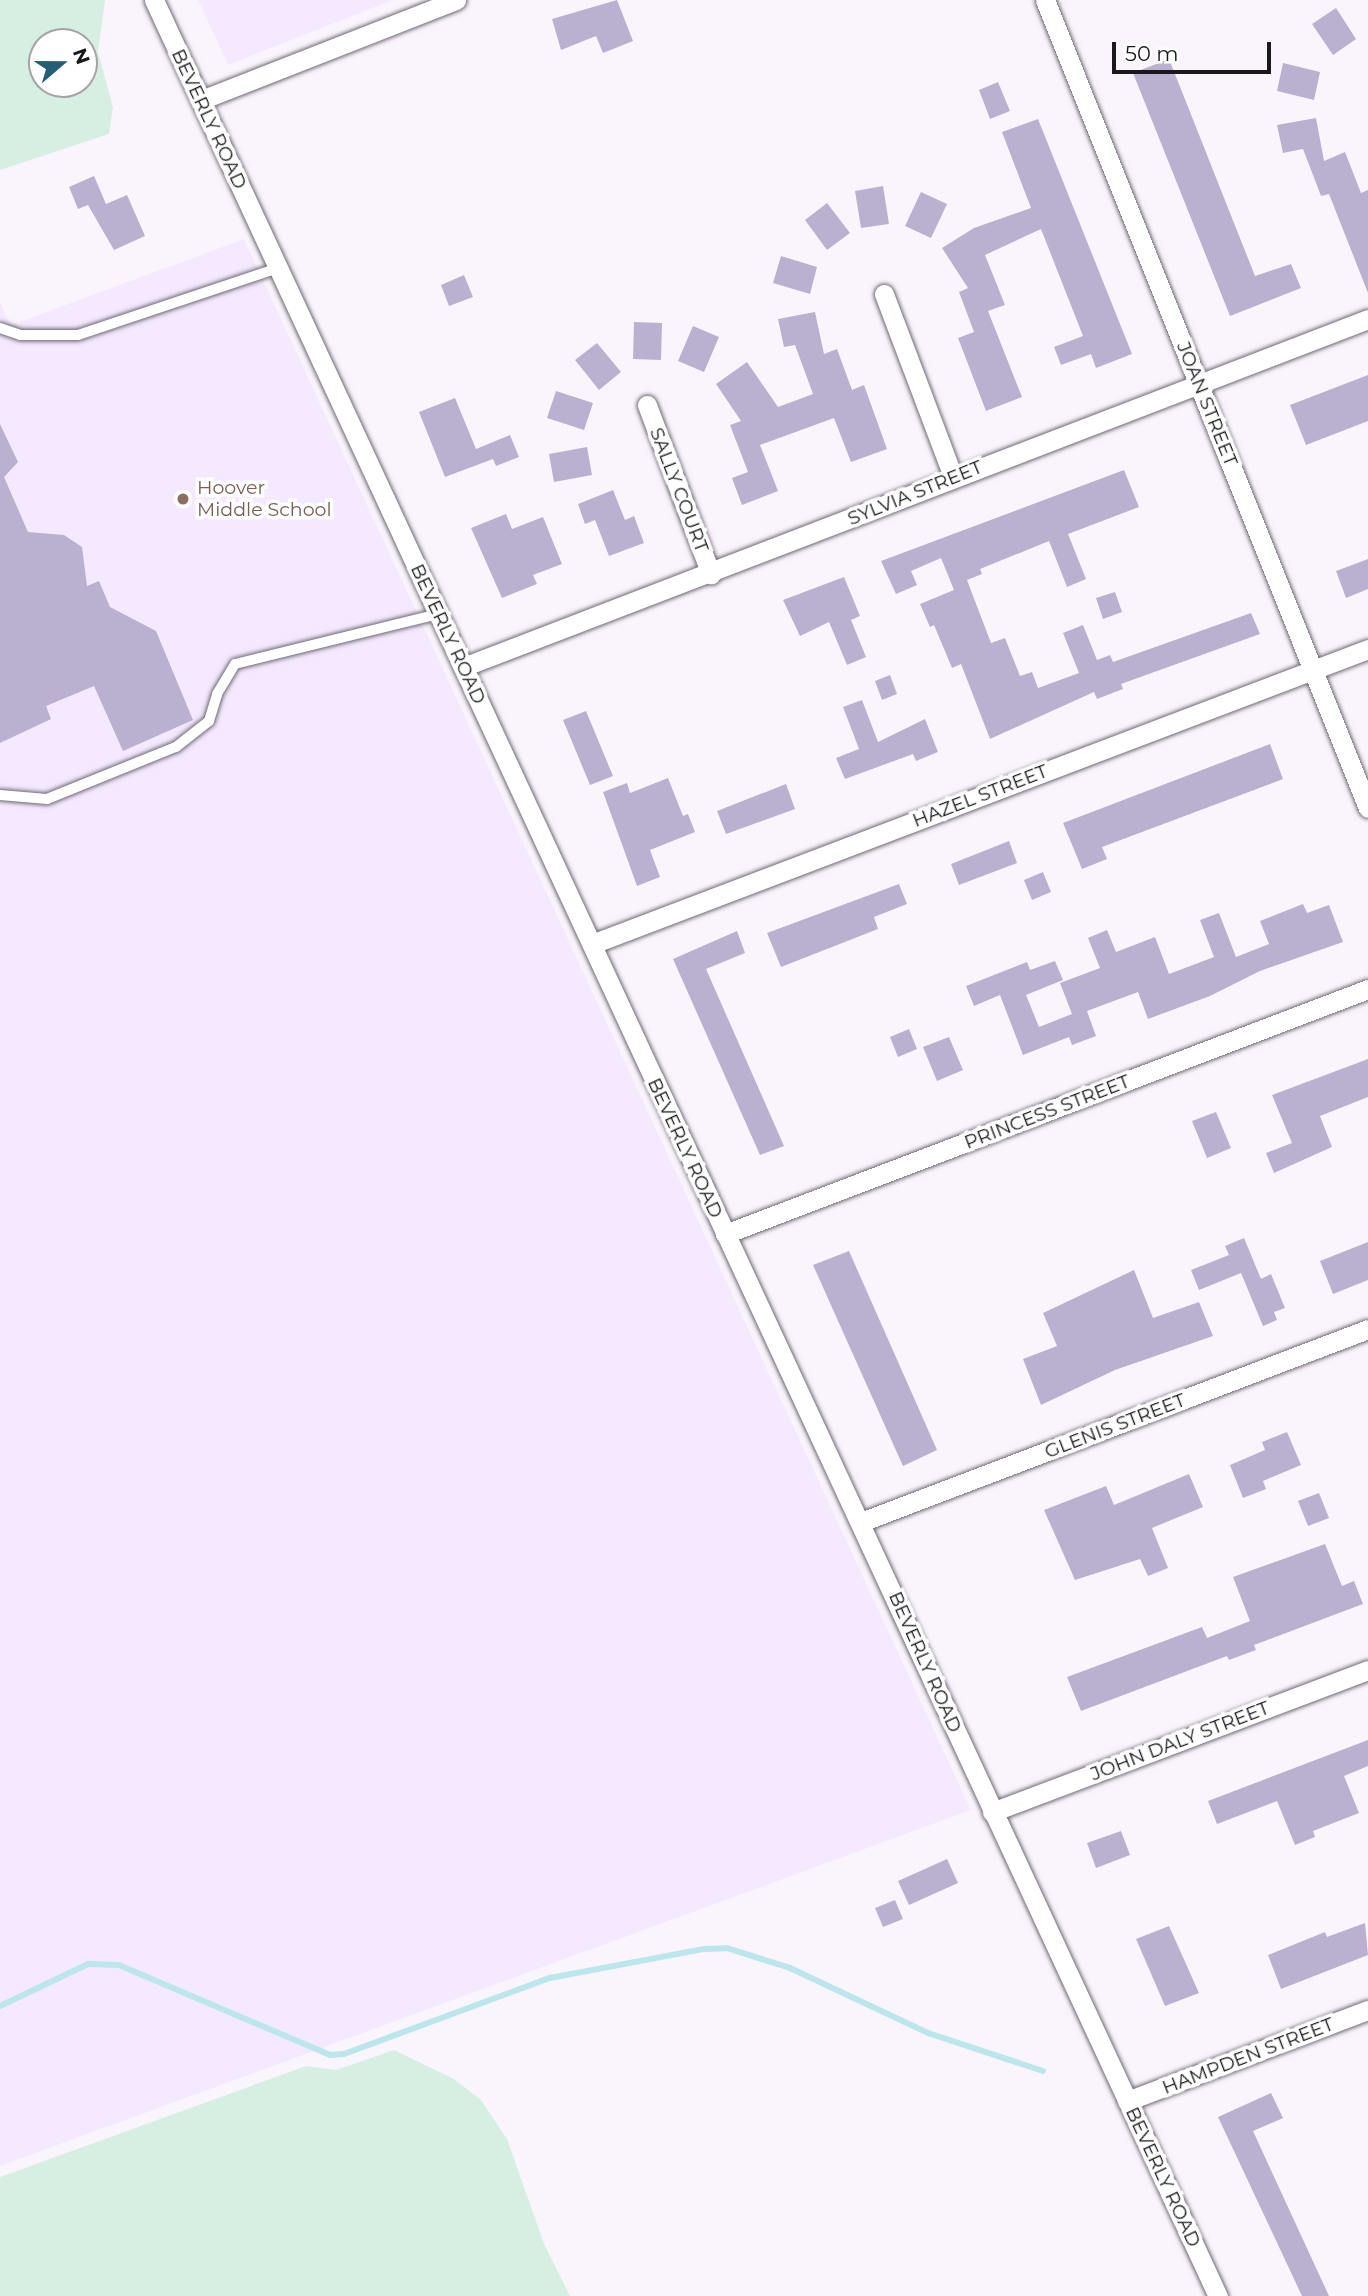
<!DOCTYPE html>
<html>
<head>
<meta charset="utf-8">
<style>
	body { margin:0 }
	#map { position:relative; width:1368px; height:2296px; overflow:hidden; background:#faf5fd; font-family:Montserrat,sans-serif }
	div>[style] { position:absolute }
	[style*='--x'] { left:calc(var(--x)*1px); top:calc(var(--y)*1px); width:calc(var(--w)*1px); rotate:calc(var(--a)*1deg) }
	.built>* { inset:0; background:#f5e9ff }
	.green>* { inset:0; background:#d6efe2 }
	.stream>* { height:6px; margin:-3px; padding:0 3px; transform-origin:3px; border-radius:3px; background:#bbe6ec }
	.building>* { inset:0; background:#bab1d0 }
	.roads { filter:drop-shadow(0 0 2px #706975) drop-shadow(0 0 2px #706975) }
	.lane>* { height:10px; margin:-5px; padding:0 5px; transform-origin:5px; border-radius:5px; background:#fff }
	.street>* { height:19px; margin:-9.5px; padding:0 9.5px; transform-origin:9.5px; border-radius:9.5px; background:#fff }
	.dots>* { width:19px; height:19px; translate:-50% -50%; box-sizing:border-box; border:4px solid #fff; border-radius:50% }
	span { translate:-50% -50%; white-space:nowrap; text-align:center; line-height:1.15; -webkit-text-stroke:7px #fff; paint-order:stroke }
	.street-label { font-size:19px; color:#1b181d }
	.education-label { font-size:19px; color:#785e54 }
	.left { translate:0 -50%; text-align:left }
	.north { position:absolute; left:28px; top:28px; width:70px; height:70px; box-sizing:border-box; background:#fff; border:2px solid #a4a3a5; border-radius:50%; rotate:70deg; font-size:19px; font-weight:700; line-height:28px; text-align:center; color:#1b181d }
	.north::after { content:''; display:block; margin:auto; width:24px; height:32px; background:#265e78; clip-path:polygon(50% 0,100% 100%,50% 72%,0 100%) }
	.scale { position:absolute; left:1112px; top:42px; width:159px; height:32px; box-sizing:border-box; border:4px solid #1b181d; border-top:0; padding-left:9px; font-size:21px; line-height:24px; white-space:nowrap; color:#1b181d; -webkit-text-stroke:5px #fff; paint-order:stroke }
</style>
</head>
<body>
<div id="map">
	<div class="built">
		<i style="clip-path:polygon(198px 0,393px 0,228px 65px)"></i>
		<i style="clip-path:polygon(244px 239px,971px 1810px,0 2166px,0 302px,11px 325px)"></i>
	</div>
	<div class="green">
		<i style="clip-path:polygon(evenodd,0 0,105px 0,98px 52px,113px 107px,109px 134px,0 170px,0 0,84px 42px,84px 84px,42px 84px,42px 42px,84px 42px)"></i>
		<i style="clip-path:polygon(394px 2050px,454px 2079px,481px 2100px,507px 2139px,544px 2244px,570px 2296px,0 2296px,0 2177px,306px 2066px,336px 2070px)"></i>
	</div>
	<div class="stream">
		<i style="--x:0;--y:2006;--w:98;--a:-25.5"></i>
		<i style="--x:88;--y:1964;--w:31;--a:2"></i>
		<i style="--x:119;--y:1965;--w:229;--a:23.1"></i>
		<i style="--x:330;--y:2055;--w:14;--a:-4"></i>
		<i style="--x:344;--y:2054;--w:220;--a:-20.3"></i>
		<i style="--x:550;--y:1978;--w:157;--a:-10.7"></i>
		<i style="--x:704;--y:1949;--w:23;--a:-2"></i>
		<i style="--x:727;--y:1948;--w:66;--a:17.6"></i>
		<i style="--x:790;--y:1968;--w:153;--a:25.2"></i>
		<i style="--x:928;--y:2033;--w:121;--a:18.3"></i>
	</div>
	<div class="building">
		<i style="clip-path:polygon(617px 0,633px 41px,603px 53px,596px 36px,561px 50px,552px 19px)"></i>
		<i style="clip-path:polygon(1336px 8px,1356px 39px,1333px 55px,1312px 24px)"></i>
		<i style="clip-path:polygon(1169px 59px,1255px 276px,1291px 264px,1301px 288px,1230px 316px,1133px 73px)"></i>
		<i style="clip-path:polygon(1283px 63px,1320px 72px,1314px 100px,1277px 91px)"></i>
		<i style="clip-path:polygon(998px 82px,1010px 111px,990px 119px,979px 90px)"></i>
		<i style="clip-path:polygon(1316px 118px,1324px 161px,1345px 152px,1361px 193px,1368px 190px,1368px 293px,1329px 194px,1321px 196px,1303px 149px,1283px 153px,1277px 125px)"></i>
		<i style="clip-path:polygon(1038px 119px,1132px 354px,1096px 368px,1091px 354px,1061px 365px,1054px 347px,1083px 336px,1041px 229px,985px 255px,1005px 305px,988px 311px,1022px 397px,986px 411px,958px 338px,974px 332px,959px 292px,968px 288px,942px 248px,974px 228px,1031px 208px,1002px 132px)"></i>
		<i style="clip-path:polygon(94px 176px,106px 204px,127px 195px,145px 236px,114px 250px,88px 205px,78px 209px,69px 187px)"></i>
		<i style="clip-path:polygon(883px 186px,889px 224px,861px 228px,855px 191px)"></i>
		<i style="clip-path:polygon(921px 192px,947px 204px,931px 238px,905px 226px)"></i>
		<i style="clip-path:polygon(827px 203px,850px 233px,827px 250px,805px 220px)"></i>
		<i style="clip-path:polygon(781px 256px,817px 267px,810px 294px,773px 283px)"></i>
		<i style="clip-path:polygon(464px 275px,473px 297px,449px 306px,441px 285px)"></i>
		<i style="clip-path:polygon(815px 312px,824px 354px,837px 349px,852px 390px,864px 385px,887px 449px,851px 462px,834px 418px,760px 445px,778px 491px,742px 505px,732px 478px,748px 472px,730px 425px,741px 421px,716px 384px,747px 362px,778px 407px,813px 394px,795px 345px,784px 347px,778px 319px)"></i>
		<i style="clip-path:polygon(634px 322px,662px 323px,661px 360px,633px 359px)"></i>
		<i style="clip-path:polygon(693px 326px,719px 337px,704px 372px,678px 361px)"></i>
		<i style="clip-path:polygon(597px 343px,621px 372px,599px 390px,575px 360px)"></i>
		<i style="clip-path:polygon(1368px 375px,1368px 421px,1306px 445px,1290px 405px)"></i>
		<i style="clip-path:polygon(556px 391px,593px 403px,584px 430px,547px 418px)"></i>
		<i style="clip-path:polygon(455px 398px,476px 449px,510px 435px,519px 457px,496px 466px,493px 459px,445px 477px,419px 412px)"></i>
		<i style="clip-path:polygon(0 424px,18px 462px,4px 477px,28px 532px,64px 535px,82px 547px,87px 586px,99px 581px,110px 607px,156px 631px,193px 720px,123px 751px,94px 686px,46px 706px,51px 719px,0 743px)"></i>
		<i style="clip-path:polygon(587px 447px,592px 475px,554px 482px,549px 454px)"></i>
		<i style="clip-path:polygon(1124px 470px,1139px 507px,1068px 534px,1086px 579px,1067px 587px,1049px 541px,980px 569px,982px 574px,967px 580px,991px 643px,1005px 638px,1020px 676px,1032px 672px,1038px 688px,1079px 673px,1063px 633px,1083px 625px,1097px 660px,1110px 655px,1113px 662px,1251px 613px,1260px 634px,1121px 684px,1123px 689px,1097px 699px,1094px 692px,990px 739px,961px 664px,952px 668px,934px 625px,930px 627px,920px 604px,954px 590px,941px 558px,911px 571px,917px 585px,896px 594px,881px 561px)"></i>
		<i style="clip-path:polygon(613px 490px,625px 520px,634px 516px,644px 543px,609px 556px,595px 520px,585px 524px,578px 504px)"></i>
		<i style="clip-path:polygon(506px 514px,512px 529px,543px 517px,562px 564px,533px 575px,537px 584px,502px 598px,471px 528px)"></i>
		<i style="clip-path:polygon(1368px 559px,1368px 589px,1346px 598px,1336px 571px)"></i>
		<i style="clip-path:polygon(844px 577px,860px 616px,851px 620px,866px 657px,847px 665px,829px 622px,800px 636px,783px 600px)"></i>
		<i style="clip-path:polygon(1115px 592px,1122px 612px,1103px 619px,1096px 598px)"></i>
		<i style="clip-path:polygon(890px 675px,897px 694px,882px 700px,875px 681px)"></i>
		<i style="clip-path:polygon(862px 700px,878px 742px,925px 719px,938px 752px,916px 761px,913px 754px,845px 779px,836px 758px,859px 749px,843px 707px)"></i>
		<i style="clip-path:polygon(586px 711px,613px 776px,590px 785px,563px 720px)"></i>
		<i style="clip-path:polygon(1270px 744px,1283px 779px,1102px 847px,1107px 859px,1082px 869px,1063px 823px)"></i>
		<i style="clip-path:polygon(668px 778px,683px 816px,688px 814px,695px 832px,650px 850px,660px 877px,637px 886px,603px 792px,627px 783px,630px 793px)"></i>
		<i style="clip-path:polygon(786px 784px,795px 809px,726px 834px,717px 811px)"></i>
		<i style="clip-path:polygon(1009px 841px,1017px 863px,959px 885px,951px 864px)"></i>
		<i style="clip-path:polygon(1043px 872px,1051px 892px,1032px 900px,1024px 880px)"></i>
		<i style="clip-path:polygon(899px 884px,907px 904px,874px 917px,878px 929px,781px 967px,767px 933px)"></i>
		<i style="clip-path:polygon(1303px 904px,1307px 913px,1329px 905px,1343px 942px,1260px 971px,1210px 996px,1148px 1019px,1138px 992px,1087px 1011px,1096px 1036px,1072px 1045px,1069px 1037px,1023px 1055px,1000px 995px,974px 1006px,966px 986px,1027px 962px,1030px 970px,1055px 961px,1063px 980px,1026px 995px,1039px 1027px,1072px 1014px,1060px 983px,1100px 968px,1088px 938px,1107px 930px,1116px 952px,1155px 937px,1169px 974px,1214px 957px,1200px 920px,1219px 913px,1236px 957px,1269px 944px,1260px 921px)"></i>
		<i style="clip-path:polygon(737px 931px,745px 953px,706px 969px,784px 1146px,760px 1155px,673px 959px)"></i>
		<i style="clip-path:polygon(909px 1029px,917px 1049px,898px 1057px,890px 1037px)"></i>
		<i style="clip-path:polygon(949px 1037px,963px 1070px,937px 1081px,923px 1047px)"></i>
		<i style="clip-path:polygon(1368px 1059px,1368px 1097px,1320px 1116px,1332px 1147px,1274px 1173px,1266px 1153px,1292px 1143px,1272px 1095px)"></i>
		<i style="clip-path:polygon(1216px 1112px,1231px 1148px,1207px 1158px,1192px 1121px)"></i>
		<i style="clip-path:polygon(1244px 1238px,1261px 1279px,1271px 1274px,1285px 1308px,1274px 1312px,1277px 1320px,1263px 1326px,1241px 1273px,1199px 1290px,1191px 1270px,1229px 1255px,1225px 1246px)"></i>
		<i style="clip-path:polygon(1368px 1242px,1368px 1280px,1333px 1294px,1320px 1261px)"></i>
		<i style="clip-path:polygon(849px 1251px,937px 1450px,903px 1466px,813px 1265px)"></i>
		<i style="clip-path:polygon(1134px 1270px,1153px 1318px,1199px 1302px,1213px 1336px,1115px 1370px,1041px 1405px,1023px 1359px,1057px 1346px,1043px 1313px)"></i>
		<i style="clip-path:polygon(1287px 1432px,1301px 1465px,1263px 1481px,1266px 1489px,1243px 1498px,1230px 1465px,1265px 1450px,1262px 1442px)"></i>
		<i style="clip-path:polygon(1189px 1474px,1203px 1507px,1152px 1528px,1168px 1568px,1148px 1576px,1140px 1559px,1075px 1580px,1044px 1510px,1106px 1486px,1114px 1505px)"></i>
		<i style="clip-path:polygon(1319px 1493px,1329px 1518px,1308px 1526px,1298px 1501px)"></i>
		<i style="clip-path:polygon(1325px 1544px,1342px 1586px,1354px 1581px,1363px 1604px,1254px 1645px,1256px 1650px,1229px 1660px,1227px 1656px,1081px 1711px,1067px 1677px,1202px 1627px,1207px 1638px,1250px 1621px,1233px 1577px)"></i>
		<i style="clip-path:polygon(1368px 1740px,1368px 1766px,1344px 1776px,1359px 1813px,1313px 1831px,1315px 1837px,1295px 1845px,1277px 1801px,1217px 1824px,1208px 1801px)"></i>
		<i style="clip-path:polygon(1121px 1831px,1130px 1855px,1096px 1868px,1087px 1843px)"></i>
		<i style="clip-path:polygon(947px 1859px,958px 1883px,909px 1905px,898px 1881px)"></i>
		<i style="clip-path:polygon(895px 1900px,903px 1919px,883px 1927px,875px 1908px)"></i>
		<i style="clip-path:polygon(1365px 1923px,1368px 1955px,1281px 1989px,1268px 1955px,1325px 1932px,1327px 1937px)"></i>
		<i style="clip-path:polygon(1169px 1926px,1199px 1993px,1165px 2006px,1136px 1939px)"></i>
		<i style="clip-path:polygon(1271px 2093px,1283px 2118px,1253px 2131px,1329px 2296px,1302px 2296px,1218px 2117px)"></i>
	</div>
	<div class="roads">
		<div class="lane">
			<i style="--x:0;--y:328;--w:21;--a:19"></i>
			<i style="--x:20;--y:335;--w:58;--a:0"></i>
			<i style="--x:78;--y:335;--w:211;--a:-18.5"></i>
			<i style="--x:0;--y:795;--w:47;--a:4.9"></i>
			<i style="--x:47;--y:799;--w:139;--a:-22"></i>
			<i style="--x:176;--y:747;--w:42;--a:-38.2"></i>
			<i style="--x:209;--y:721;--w:28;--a:-73"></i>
			<i style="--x:217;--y:694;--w:35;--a:-59"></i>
			<i style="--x:235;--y:664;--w:209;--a:-13.8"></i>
		</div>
		<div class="street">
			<i style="--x:154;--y:0;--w:2531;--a:65.14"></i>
			<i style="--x:1045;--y:0;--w:870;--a:68.21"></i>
			<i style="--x:201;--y:100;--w:274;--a:-21.4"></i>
			<i style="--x:884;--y:294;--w:196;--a:69.3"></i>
			<i style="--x:647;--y:405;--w:181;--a:69.3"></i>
			<i style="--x:463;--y:667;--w:970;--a:-21.03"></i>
			<i style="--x:592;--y:944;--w:830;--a:-20.81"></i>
			<i style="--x:725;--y:1234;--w:688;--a:-20.86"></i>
			<i style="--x:861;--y:1522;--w:542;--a:-20.84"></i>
			<i style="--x:992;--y:1812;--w:402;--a:-20.7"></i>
			<i style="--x:1127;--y:2101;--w:258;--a:-20.7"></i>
		</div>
	</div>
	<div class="dots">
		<i style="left:183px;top:499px;background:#8d6e63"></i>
	</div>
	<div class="street-label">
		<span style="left:209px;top:119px;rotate:65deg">BEVERLY ROAD</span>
		<span style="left:1207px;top:404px;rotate:68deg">JOAN STREET</span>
		<span style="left:679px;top:490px;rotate:69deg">SALLY COURT</span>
		<span style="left:915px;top:493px;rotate:-22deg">SYLVIA STREET</span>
		<span style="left:448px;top:634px;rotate:65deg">BEVERLY ROAD</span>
		<span style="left:980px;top:796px;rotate:-21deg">HAZEL STREET</span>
		<span style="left:1047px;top:1112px;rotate:-21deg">PRINCESS STREET</span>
		<span style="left:685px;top:1148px;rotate:65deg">BEVERLY ROAD</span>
		<span style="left:1115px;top:1426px;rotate:-21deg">GLENIS STREET</span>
		<span style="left:925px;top:1662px;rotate:66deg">BEVERLY ROAD</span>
		<span style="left:1180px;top:1741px;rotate:-21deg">JOHN DALY STREET</span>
		<span style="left:1248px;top:2056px;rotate:-21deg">HAMPDEN STREET</span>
		<span style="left:1163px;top:2177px;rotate:65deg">BEVERLY ROAD</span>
	</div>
	<div class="education-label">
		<span class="left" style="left:197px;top:499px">Hoover<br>Middle School</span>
	</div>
	<div class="north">N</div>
	<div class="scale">50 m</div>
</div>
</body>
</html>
